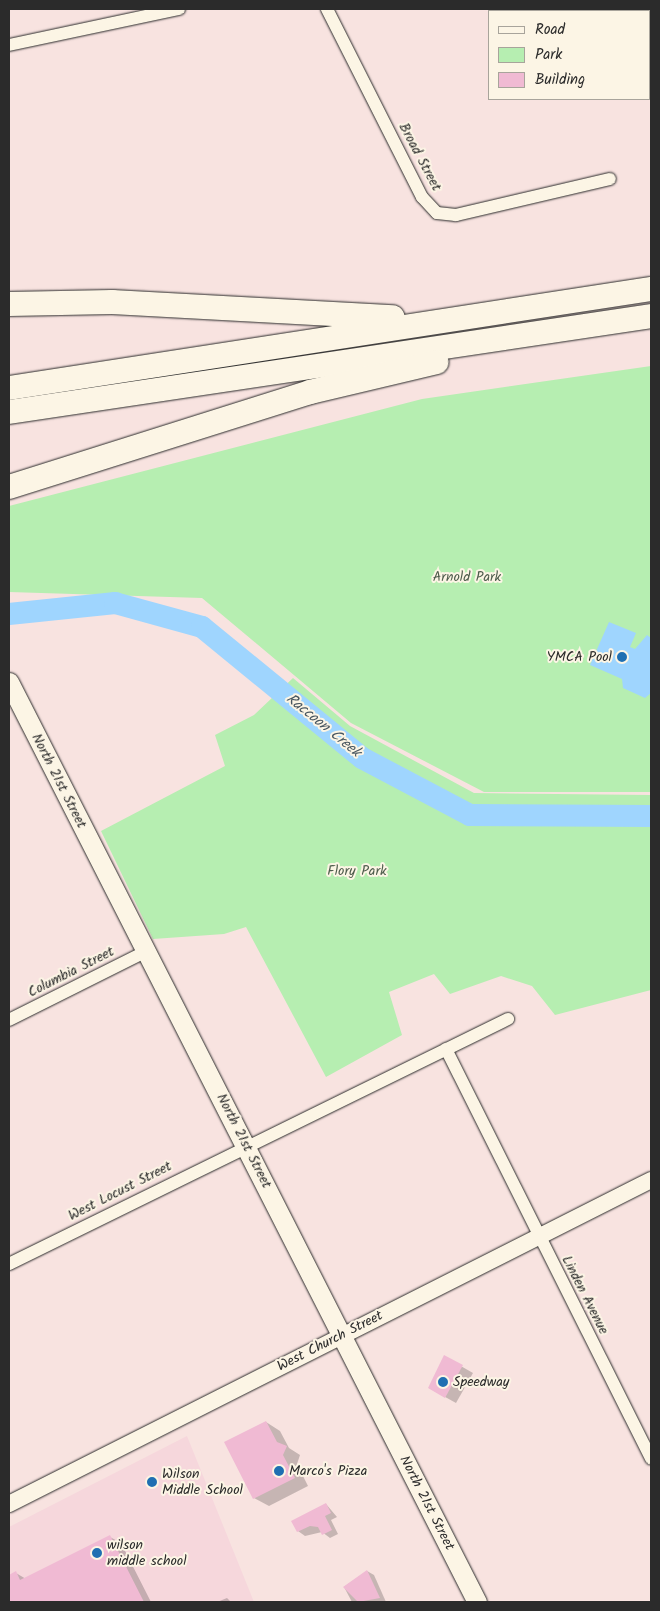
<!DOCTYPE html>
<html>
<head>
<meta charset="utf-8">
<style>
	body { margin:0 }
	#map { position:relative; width:660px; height:1611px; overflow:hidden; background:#f8e3e0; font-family:Kalam,sans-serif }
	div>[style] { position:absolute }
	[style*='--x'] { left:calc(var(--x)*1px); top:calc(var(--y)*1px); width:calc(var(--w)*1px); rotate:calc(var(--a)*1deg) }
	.built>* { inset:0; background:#f6d7dc }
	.green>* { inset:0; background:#b6eeb1 }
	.water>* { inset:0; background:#9fd5fe }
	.shadow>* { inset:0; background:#0003 }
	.river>* { height:22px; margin:-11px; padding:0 11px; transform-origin:11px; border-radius:11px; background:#9fd5fe }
	.building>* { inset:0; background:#f0bad3 }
	.roads { filter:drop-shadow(0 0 1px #2b2b2b) drop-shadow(0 0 1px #2b2b2b) }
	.minor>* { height:12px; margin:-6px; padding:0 6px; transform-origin:6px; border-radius:6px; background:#fcf5e5 }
	.tertiary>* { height:16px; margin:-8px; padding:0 8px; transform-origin:8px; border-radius:8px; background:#fcf5e5 }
	.secondary>* { height:19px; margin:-9.5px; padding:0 9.5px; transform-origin:9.5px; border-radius:9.5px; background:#fcf5e5 }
	.motorway>* { height:24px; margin:-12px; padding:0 12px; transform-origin:12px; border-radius:12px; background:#fcf5e5 }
	.dots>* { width:14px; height:14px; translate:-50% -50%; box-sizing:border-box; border:2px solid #fcf5e5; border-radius:50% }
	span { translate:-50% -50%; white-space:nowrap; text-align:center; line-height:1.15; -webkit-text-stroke:4px #fcf5e5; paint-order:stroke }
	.street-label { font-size:14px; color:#2b2b2b }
	.park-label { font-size:14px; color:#4e5c4c }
	.poi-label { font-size:14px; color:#2b2b2b }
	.right { translate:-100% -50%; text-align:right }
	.left { translate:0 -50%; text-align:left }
	.water-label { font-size:15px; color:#485660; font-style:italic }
	.frame { position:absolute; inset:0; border:10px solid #2b2b2b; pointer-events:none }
	.legend { position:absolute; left:488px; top:10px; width:162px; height:90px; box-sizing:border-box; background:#fcf5e5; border:1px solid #a8a49b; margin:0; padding:6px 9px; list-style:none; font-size:15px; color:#2b2b2b }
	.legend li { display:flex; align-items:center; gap:10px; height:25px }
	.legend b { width:25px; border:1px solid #a8a49b }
</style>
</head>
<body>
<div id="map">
	<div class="built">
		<i style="clip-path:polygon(187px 1436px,254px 1602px,9px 1602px,9px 1527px)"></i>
	</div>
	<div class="green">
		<i style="clip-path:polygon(651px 366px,651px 792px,484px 792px,351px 723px,202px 598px,9px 592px,9px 506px,422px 399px)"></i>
		<i style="clip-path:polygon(293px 678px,350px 726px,474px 793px,651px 795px,651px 990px,555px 1015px,532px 986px,501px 976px,450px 994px,434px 974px,389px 992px,402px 1035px,326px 1077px,246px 927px,224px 934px,153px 939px,101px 831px,225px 766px,215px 735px,254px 715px)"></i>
	</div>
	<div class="water">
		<i style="clip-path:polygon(609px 622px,636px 633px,630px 647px,635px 649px,647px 635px,651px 638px,651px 693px,645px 698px,623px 688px,622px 679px,590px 665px)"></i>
	</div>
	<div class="shadow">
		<i style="clip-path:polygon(445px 1357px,473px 1373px,456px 1403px,429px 1388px)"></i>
		<i style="clip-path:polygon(266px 1422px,280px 1431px,289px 1448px,300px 1455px,297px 1464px,308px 1486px,269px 1506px,254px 1498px)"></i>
		<i style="clip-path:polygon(326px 1504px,337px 1517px,331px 1520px,338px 1534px,330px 1538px,322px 1532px,305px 1536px,298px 1531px)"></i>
		<i style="clip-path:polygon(110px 1537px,121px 1543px,151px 1602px,9px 1602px,9px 1576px,16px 1573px,26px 1579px)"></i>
		<i style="clip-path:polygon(367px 1571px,374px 1575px,386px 1602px,352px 1602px,344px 1587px)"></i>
		<i style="clip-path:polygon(227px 1598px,231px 1602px,217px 1602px)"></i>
	</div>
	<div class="river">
		<i style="--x:9;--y:614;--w:107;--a:-5.9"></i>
		<i style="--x:115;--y:603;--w:90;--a:15.4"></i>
		<i style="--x:202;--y:627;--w:207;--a:39.3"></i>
		<i style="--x:362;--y:758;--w:122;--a:27.8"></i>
		<i style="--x:470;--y:815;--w:181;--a:0.3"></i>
	</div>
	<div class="building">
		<i style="clip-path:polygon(444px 1355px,463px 1365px,445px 1398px,428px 1388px)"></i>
		<i style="clip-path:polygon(266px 1421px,277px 1442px,287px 1446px,283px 1455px,295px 1478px,253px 1499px,224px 1442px)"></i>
		<i style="clip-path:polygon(326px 1503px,331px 1513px,325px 1516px,332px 1530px,322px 1535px,318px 1527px,310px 1526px,297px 1532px,291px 1521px)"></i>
		<i style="clip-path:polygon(110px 1535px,144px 1602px,9px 1602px,9px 1575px,16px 1571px,20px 1580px)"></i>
		<i style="clip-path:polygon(367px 1570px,380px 1598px,358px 1602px,343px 1587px)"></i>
	</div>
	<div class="roads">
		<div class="minor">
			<i style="--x:327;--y:9;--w:211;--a:63.2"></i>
			<i style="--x:422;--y:197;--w:22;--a:47"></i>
			<i style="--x:437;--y:213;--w:19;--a:6"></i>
			<i style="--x:456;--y:215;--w:158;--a:-13.2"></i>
			<i style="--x:9;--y:45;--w:174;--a:-12"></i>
			<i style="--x:9;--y:1020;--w:154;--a:-26.6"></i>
			<i style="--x:446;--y:1049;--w:458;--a:63.4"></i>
			<i style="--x:9;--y:1264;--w:556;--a:-26.15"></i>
		</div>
		<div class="tertiary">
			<i style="--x:9;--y:1504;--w:719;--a:-26.78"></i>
		</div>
		<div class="secondary">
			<i style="--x:9;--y:682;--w:1032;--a:63.04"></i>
		</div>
		<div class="motorway">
			<i style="--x:9;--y:304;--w:103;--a:-1.1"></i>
			<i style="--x:112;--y:302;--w:281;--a:3.1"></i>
			<i style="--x:9;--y:388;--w:650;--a:-8.77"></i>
			<i style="--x:9;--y:412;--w:649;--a:-8.5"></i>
			<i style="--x:9;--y:487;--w:316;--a:-17.5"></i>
			<i style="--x:310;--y:392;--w:130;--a:-13.3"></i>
		</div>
	</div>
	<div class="dots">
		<i style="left:622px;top:657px;background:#1f6fb2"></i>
		<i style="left:443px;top:1382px;background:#1f6fb2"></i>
		<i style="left:279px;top:1471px;background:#1f6fb2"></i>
		<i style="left:152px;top:1482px;background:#1f6fb2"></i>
		<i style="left:97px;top:1553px;background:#1f6fb2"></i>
	</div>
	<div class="street-label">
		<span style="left:420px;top:157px;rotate:62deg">Broad Street</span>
		<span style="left:59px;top:781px;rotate:63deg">North 21st Street</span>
		<span style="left:71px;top:972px;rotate:-27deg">Columbia Street</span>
		<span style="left:244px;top:1141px;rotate:63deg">North 21st Street</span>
		<span style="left:120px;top:1191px;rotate:-27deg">West Locust Street</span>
		<span style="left:585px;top:1295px;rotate:63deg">Linden Avenue</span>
		<span style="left:330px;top:1341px;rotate:-27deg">West Church Street</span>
		<span style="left:427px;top:1503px;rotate:63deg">North 21st Street</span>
	</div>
	<div class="park-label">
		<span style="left:467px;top:577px">Arnold Park</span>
		<span style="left:357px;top:871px">Flory Park</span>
	</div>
	<div class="poi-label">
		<span class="right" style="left:612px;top:657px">YMCA Pool</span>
		<span class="left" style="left:453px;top:1382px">Speedway</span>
		<span class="left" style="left:289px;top:1471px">Marco's Pizza</span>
		<span class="left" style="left:162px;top:1482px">Wilson<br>Middle School</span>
		<span class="left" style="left:107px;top:1553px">wilson<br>middle school</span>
	</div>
	<div class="water-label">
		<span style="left:323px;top:726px;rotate:39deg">Raccoon Creek</span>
	</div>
	<div class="frame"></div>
	<ul class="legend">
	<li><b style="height:6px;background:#fcf5e5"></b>Road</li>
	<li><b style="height:14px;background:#b6eeb1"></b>Park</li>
	<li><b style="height:14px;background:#f0bad3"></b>Building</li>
	</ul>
</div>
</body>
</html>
